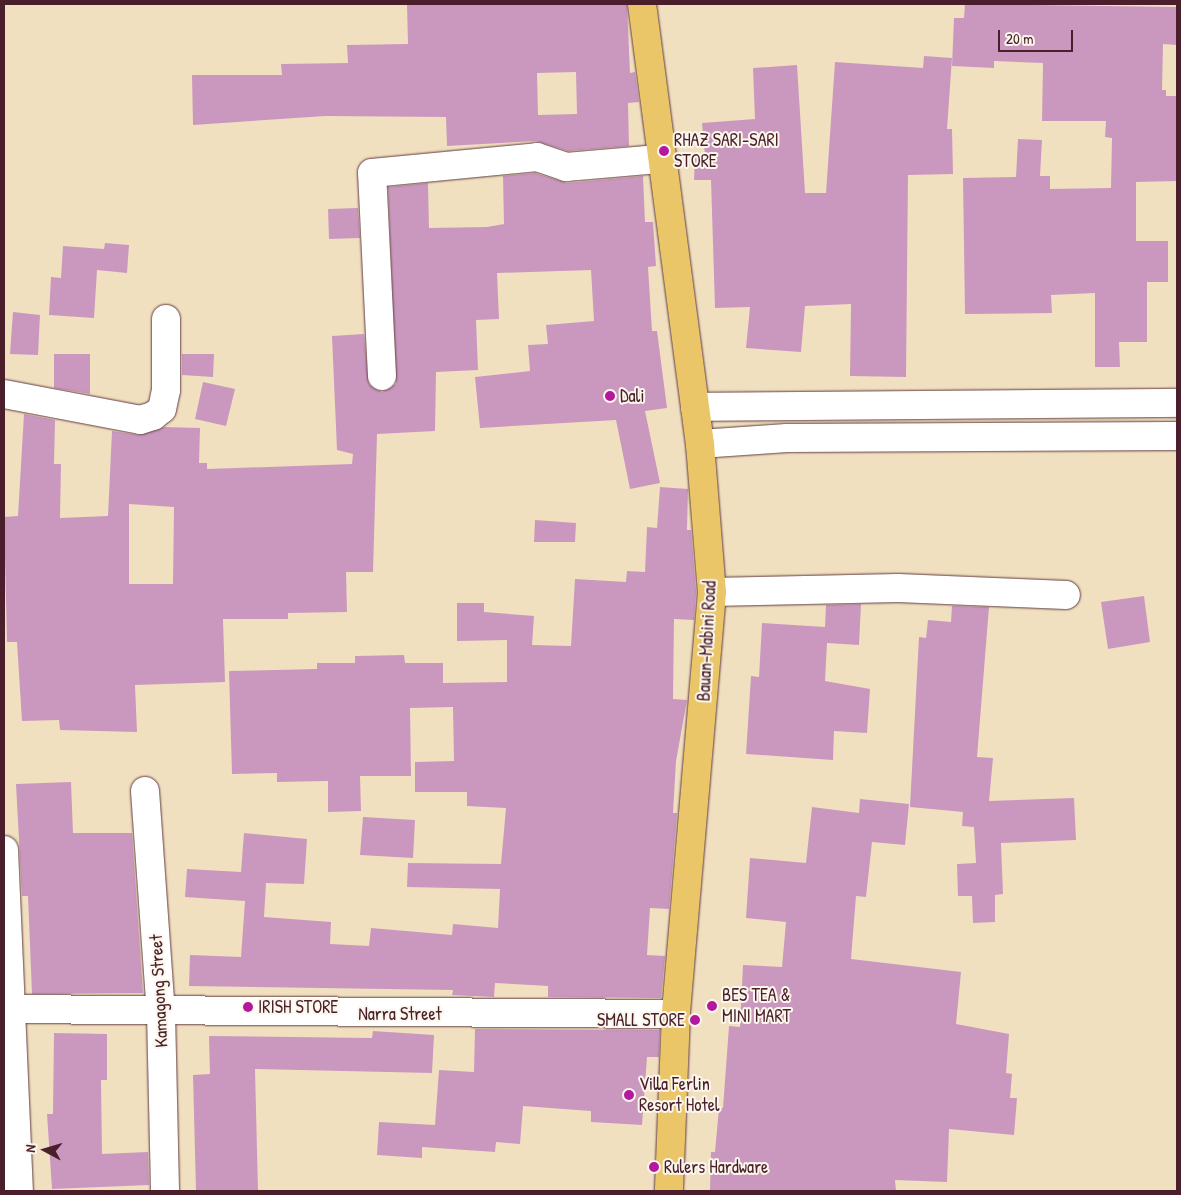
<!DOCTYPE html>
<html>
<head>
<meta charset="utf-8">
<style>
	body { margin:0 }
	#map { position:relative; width:1181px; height:1195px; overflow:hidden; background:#f1e0c0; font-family:"Patrick Hand",sans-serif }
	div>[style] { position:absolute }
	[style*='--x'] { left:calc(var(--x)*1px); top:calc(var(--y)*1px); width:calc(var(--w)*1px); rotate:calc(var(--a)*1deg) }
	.building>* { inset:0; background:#ca98bf }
	.roads { filter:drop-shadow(0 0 1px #633c41) drop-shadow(0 0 1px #633c41) }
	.minor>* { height:28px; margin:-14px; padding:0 14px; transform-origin:14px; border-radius:14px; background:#fff }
	.major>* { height:28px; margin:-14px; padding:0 14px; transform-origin:14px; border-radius:14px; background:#eac669 }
	.dots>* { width:14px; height:14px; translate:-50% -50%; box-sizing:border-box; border:2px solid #fbf7ec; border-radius:50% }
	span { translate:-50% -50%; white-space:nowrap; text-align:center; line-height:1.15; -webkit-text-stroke:4px #fbf7ec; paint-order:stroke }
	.poi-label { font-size:18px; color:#4a1f2b }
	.left { translate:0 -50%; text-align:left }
	.right { translate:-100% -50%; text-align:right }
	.street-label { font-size:18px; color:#4a1f2b }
	.frame { position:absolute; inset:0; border:5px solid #4a1f2b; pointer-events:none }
	.north { position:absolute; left:20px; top:1125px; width:50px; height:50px; -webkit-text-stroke:4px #fbf7ec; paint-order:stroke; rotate:276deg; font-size:14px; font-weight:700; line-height:20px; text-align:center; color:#4a1f2b }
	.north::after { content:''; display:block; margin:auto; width:18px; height:22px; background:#4a1f2b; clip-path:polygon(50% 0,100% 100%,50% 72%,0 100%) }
	.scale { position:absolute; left:998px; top:30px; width:75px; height:22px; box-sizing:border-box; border:2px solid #4a1f2b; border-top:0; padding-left:6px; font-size:15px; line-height:18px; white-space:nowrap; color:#4a1f2b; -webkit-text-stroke:4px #fbf7ec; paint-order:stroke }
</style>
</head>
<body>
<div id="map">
	<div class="building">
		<i style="clip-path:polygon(evenodd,407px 4px,627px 4px,630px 73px,635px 72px,639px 102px,628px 103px,629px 146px,568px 151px,536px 141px,447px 146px,446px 117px,325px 116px,193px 125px,192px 75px,282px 75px,281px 64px,348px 63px,347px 45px,408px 44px,407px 4px,576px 72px,577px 114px,538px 115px,537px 73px,576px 72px)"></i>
		<i style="clip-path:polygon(965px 4px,1177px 7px,1177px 45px,1163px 44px,1162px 90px,1166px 90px,1166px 96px,1177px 96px,1177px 181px,1136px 182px,1136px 241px,1168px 241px,1168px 282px,1147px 282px,1147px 342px,1119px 342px,1120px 367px,1095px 367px,1095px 293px,1051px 295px,1052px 313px,965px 314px,963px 178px,1016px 177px,1018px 139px,1042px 140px,1040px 176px,1050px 176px,1050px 189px,1111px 188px,1112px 138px,1105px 137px,1106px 121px,1042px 121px,1043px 63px,994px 61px,994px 68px,952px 66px,954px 18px,964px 18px)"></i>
		<i style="clip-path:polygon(924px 56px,952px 58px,947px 129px,952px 129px,953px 174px,908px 175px,906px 377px,850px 376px,851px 304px,805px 306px,801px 352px,746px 348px,750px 307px,715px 308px,711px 180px,694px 180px,695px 155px,705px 155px,702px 123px,755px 119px,753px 68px,797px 65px,805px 193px,826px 193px,835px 62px,923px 68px)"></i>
		<i style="clip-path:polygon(evenodd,535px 173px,567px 183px,643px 176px,645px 222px,653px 222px,656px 266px,648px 267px,652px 331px,657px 331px,667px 408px,645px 411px,660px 483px,630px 489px,616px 420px,480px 428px,475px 377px,530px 371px,528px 345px,548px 344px,546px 325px,594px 321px,591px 270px,497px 273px,499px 319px,476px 320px,478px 370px,436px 372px,435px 431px,377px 434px,373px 572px,346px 572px,347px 612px,288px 613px,288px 619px,223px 619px,225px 682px,135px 685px,137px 732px,60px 730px,59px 720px,22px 721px,17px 642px,7px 642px,4px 517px,18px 516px,24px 414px,55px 420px,54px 464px,61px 464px,60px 518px,108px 516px,112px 431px,138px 435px,164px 427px,200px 428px,199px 463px,207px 463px,207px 469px,352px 464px,353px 454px,337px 450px,332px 336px,364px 334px,369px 384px,382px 392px,396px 384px,388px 187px,428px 183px,429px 228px,487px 227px,504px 224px,503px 176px,535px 173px,129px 504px,174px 507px,173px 584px,129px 584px,129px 504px)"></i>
		<i style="clip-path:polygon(358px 208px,360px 238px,329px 239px,328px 209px)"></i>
		<i style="clip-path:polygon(105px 243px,129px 245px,127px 273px,97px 270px,94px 318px,49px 315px,51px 277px,61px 278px,63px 246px,104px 249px)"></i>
		<i style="clip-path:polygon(13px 312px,40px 315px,38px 355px,10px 354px)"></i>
		<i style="clip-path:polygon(54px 354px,90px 354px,90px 394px,54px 388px)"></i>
		<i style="clip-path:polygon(182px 354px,214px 354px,213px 377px,182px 375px)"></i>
		<i style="clip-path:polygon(203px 382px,235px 389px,226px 426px,195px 419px)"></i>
		<i style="clip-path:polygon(660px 487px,688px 489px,687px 530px,691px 530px,696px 592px,694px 620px,674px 619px,673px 699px,687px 700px,676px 761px,673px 813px,677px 813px,669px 909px,650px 908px,647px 955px,665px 956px,661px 998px,548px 997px,548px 986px,495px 983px,494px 997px,452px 995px,453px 990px,189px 986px,190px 955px,241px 957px,245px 901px,185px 897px,187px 869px,241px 872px,244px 833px,307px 839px,304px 884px,266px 883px,264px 917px,331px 922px,330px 944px,369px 946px,371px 928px,452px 935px,453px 924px,498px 928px,500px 889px,407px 887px,408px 863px,501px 864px,506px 808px,467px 806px,467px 792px,415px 792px,415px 762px,454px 761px,453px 707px,410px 708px,411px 776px,360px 776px,361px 811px,328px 812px,328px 781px,277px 782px,277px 773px,232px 774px,229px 671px,317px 669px,317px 663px,355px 663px,355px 656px,404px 655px,405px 663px,443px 663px,443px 683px,507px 682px,507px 640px,457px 641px,457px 603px,484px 603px,484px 612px,534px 616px,532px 645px,571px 646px,575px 579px,626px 582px,627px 571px,645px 572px,647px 527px,657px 528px)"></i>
		<i style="clip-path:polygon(535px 520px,576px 523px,575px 542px,534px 542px)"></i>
		<i style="clip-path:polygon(1144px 596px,1150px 642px,1108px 649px,1101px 602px)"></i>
		<i style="clip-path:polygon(861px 604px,859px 645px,827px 643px,825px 681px,870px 689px,867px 733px,834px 731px,833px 760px,746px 754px,751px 676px,759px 677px,762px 623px,825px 627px,826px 605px)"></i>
		<i style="clip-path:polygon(952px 606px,989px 607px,977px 757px,993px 758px,989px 801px,1074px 798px,1076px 840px,1001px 843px,1003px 894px,995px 895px,995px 922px,973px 923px,972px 896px,958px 896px,957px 864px,976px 863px,974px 827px,962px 826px,963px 812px,910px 807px,919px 637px,926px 638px,928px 620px,951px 622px)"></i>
		<i style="clip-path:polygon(71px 782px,73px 833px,132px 833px,143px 993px,32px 994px,28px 896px,22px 896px,16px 784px)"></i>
		<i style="clip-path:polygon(860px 799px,909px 804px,905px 845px,872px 842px,866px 897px,856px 896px,851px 959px,961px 972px,956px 1024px,1009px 1034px,1006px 1073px,1012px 1074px,1010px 1098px,1017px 1098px,1014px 1135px,949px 1129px,947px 1182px,895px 1180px,896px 1191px,710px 1191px,711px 1152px,715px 1152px,719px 1108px,723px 1108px,729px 1026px,740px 1027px,743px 965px,782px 967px,786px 922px,746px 918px,750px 858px,806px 863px,812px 807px,859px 813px)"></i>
		<i style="clip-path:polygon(363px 817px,415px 820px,413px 858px,360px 855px)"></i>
		<i style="clip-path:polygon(475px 1029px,660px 1030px,659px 1057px,647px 1057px,642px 1125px,591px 1122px,591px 1111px,523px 1106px,520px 1144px,496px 1142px,495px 1152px,422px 1147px,422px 1158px,377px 1155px,379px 1122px,435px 1125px,439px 1070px,474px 1072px)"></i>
		<i style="clip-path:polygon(373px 1031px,434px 1035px,432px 1073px,255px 1069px,258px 1191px,196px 1191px,193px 1075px,210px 1074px,209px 1036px,372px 1038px)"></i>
		<i style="clip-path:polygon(54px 1033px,107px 1034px,107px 1080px,101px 1080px,102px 1154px,148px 1152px,149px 1185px,52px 1189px,47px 1114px,53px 1114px)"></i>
	</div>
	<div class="roads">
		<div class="minor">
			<i style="--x:382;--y:376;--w:203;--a:-92.8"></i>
			<i style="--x:372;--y:173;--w:166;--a:-5.5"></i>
			<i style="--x:537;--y:157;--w:31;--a:19"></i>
			<i style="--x:566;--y:167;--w:93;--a:-4.9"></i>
			<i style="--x:4;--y:394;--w:138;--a:10.8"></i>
			<i style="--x:140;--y:420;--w:14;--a:-17"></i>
			<i style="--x:153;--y:416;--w:11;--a:-38"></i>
			<i style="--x:162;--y:409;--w:19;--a:-78"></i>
			<i style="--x:166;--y:390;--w:71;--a:-90"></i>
			<i style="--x:695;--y:407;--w:482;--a:-0.5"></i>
			<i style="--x:700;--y:444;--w:87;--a:-3.9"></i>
			<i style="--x:787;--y:438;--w:390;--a:-0.3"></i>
			<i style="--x:712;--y:592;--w:186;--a:-1.2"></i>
			<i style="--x:898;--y:588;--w:168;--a:2.4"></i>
			<i style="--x:145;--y:791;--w:223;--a:85.9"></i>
			<i style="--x:161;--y:1013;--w:178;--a:88.7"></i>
			<i style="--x:4;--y:850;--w:341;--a:87.5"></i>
			<i style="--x:4;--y:1009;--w:672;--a:0.43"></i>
		</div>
		<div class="major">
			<i style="--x:642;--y:4;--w:444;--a:82.5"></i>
			<i style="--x:700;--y:444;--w:148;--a:85.4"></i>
			<i style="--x:712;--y:592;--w:424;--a:94.9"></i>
			<i style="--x:676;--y:1014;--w:177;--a:92.3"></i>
		</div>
	</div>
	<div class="dots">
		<i style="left:664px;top:151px;background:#b5179e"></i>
		<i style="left:610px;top:396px;background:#b5179e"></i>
		<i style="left:712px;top:1006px;background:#b5179e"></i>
		<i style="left:248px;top:1007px;background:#b5179e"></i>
		<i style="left:695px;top:1020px;background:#b5179e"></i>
		<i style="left:629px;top:1095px;background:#b5179e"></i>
		<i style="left:654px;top:1167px;background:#b5179e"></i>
	</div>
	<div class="poi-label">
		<span class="left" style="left:674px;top:151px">RHAZ SARI-SARI<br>STORE</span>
		<span class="left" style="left:620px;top:396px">Dali</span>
		<span class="left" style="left:722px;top:1006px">BES TEA &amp;<br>MINI MART</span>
		<span class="left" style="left:258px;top:1007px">IRISH STORE</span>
		<span class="right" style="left:685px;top:1020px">SMALL STORE</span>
		<span class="left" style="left:639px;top:1095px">Villa Ferlin<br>Resort Hotel</span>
		<span class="left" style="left:664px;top:1167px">Rulers Hardware</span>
	</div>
	<div class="street-label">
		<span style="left:707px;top:641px;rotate:-87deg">Bauan-Mabini Road</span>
		<span style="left:159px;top:991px;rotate:-93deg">Kamagong Street</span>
		<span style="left:400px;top:1014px">Narra Street</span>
	</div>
	<div class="frame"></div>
	<div class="north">N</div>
	<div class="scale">20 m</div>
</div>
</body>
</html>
